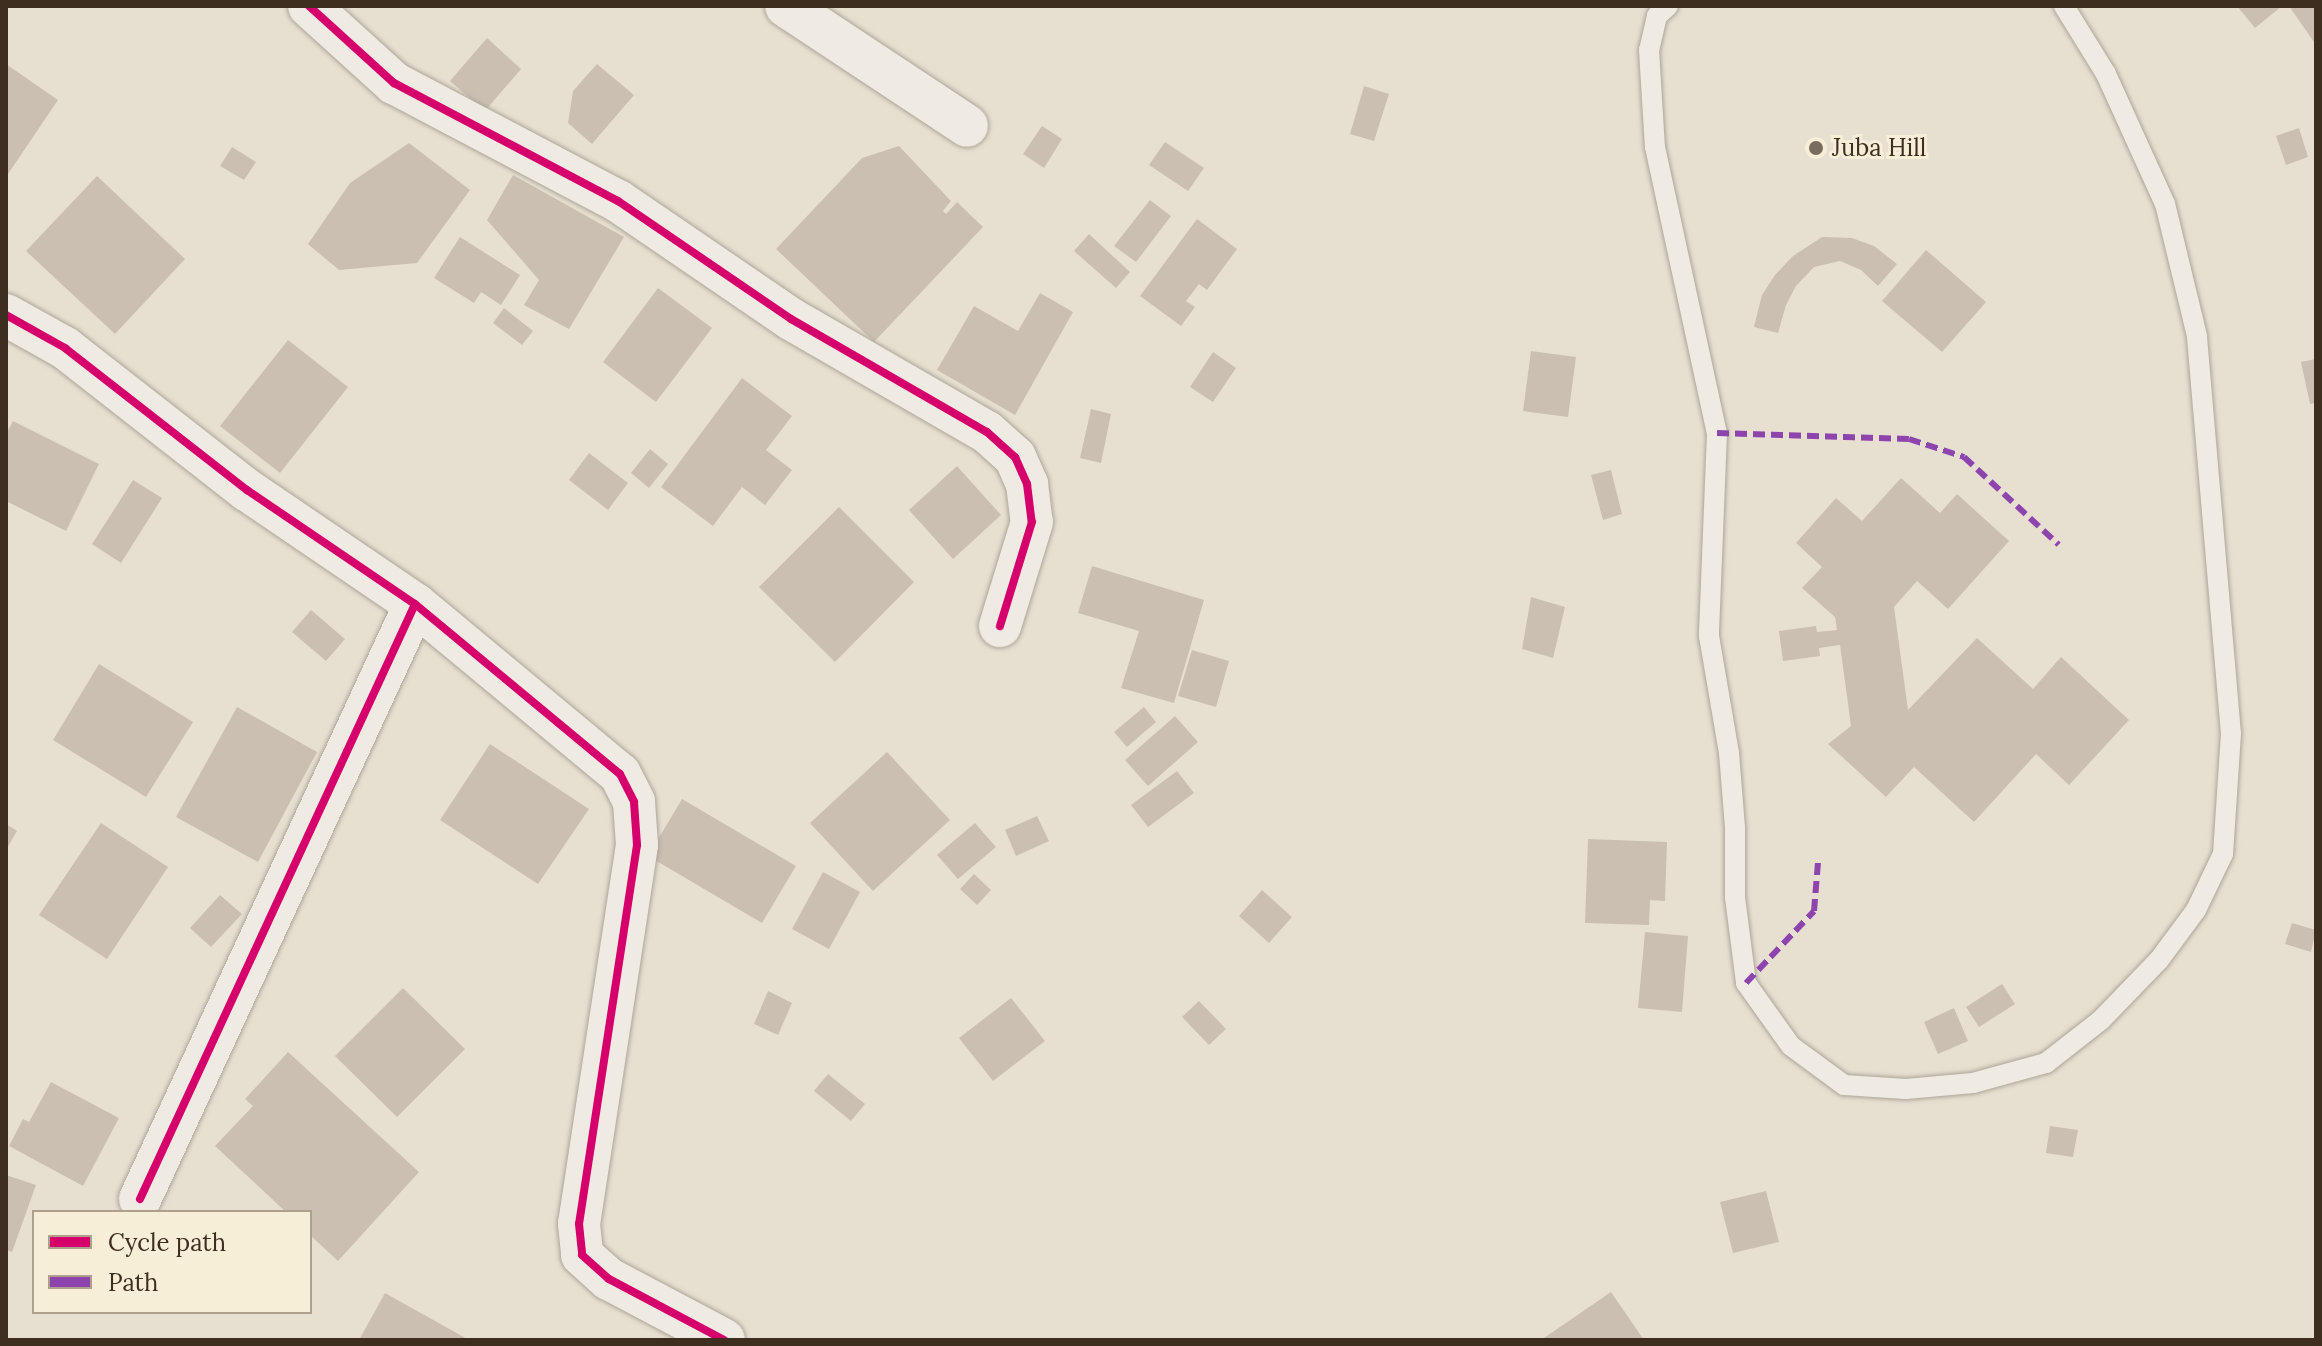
<!DOCTYPE html>
<html>
<head>
<meta charset="utf-8">
<style>
	body { margin:0 }
	#map { position:relative; width:2322px; height:1346px; overflow:hidden; background:#e7e0d1; font-family:Lora,serif }
	div>[style] { position:absolute }
	[style*='--x'] { left:calc(var(--x)*1px); top:calc(var(--y)*1px); width:calc(var(--w)*1px); rotate:calc(var(--a)*1deg) }
	.building>* { inset:0; background:#cbbfb2 }
	.roads { filter:drop-shadow(0 0 2px #ada599) drop-shadow(0 0 2px #ada599) }
	.lane>* { height:20px; margin:-10px; padding:0 10px; transform-origin:10px; border-radius:10px; background:#efebe3 }
	.street>* { height:42px; margin:-21px; padding:0 21px; transform-origin:21px; border-radius:21px; background:#efebe3 }
	.quiet>* { height:6px; margin-top:-3px; transform-origin:0; background:repeating-linear-gradient(90deg,#8e44ad 0 12px,transparent 0 18px) }
	.cycleway>* { height:8px; margin:-4px; padding:0 4px; transform-origin:4px; border-radius:4px; background:#d6006c }
	.dots>* { width:22px; height:22px; translate:-50% -50%; box-sizing:border-box; border:4px solid #f7eed8; border-radius:50% }
	span { translate:-50% -50%; white-space:nowrap; text-align:center; line-height:1.15; -webkit-text-stroke:6px #f7eed8; paint-order:stroke }
	.poi-label { font-size:24px; color:#3d2e20 }
	.left { translate:0 -50%; text-align:left }
	.frame { position:absolute; inset:0; border:8px solid #3d2e20; pointer-events:none }
	.legend { position:absolute; left:32px; top:1210px; width:280px; height:104px; box-sizing:border-box; background:#f7eed8; border:2px solid #ada18e; margin:0; padding:10px 14px; list-style:none; font-size:24px; color:#3d2e20 }
	.legend li { display:flex; align-items:center; gap:16px; height:40px }
	.legend b { width:40px; border:2px solid #ada18e }
</style>
</head>
<body>
<div id="map">
	<div class="building">
		<i style="clip-path:polygon(2237px 6px,2282px 6px,2255px 28px)"></i>
		<i style="clip-path:polygon(2289px 6px,2316px 6px,2316px 45px)"></i>
		<i style="clip-path:polygon(487px 38px,521px 69px,485px 111px,450px 81px)"></i>
		<i style="clip-path:polygon(6px 64px,58px 100px,6px 177px)"></i>
		<i style="clip-path:polygon(597px 64px,634px 95px,592px 144px,568px 123px,573px 91px)"></i>
		<i style="clip-path:polygon(1364px 86px,1389px 94px,1374px 141px,1350px 134px)"></i>
		<i style="clip-path:polygon(1042px 126px,1062px 139px,1044px 168px,1023px 154px)"></i>
		<i style="clip-path:polygon(2299px 128px,2308px 157px,2286px 165px,2276px 136px)"></i>
		<i style="clip-path:polygon(1165px 142px,1204px 168px,1188px 191px,1149px 165px)"></i>
		<i style="clip-path:polygon(409px 143px,470px 190px,417px 263px,339px 270px,308px 244px,350px 183px)"></i>
		<i style="clip-path:polygon(899px 146px,951px 201px,943px 211px,946px 214px,957px 202px,983px 227px,874px 342px,776px 249px,862px 158px)"></i>
		<i style="clip-path:polygon(232px 147px,256px 162px,244px 180px,220px 166px)"></i>
		<i style="clip-path:polygon(513px 175px,624px 237px,569px 329px,524px 305px,539px 280px,487px 220px)"></i>
		<i style="clip-path:polygon(97px 176px,185px 259px,115px 334px,26px 251px)"></i>
		<i style="clip-path:polygon(1150px 200px,1171px 216px,1136px 262px,1114px 246px)"></i>
		<i style="clip-path:polygon(1197px 219px,1237px 249px,1207px 290px,1199px 284px,1186px 301px,1195px 307px,1181px 326px,1140px 296px)"></i>
		<i style="clip-path:polygon(1089px 234px,1130px 272px,1116px 288px,1074px 251px)"></i>
		<i style="clip-path:polygon(460px 237px,520px 275px,501px 305px,481px 292px,474px 303px,434px 278px)"></i>
		<i style="clip-path:polygon(1822px 237px,1852px 238px,1874px 246px,1897px 264px,1878px 286px,1861px 270px,1840px 261px,1814px 267px,1796px 286px,1786px 305px,1778px 333px,1754px 327px,1762px 295px,1775px 275px,1793px 256px)"></i>
		<i style="clip-path:polygon(1926px 250px,1986px 302px,1942px 352px,1882px 301px)"></i>
		<i style="clip-path:polygon(658px 288px,712px 328px,656px 402px,603px 362px)"></i>
		<i style="clip-path:polygon(1040px 293px,1073px 312px,1015px 415px,937px 370px,974px 306px,1018px 331px)"></i>
		<i style="clip-path:polygon(504px 308px,533px 331px,522px 345px,493px 323px)"></i>
		<i style="clip-path:polygon(288px 340px,348px 387px,280px 473px,220px 426px)"></i>
		<i style="clip-path:polygon(1531px 351px,1576px 357px,1568px 417px,1523px 411px)"></i>
		<i style="clip-path:polygon(1213px 352px,1236px 368px,1213px 402px,1190px 387px)"></i>
		<i style="clip-path:polygon(2316px 359px,2316px 403px,2310px 404px,2301px 362px)"></i>
		<i style="clip-path:polygon(742px 378px,792px 416px,766px 450px,792px 470px,765px 505px,742px 487px,713px 526px,661px 487px)"></i>
		<i style="clip-path:polygon(1091px 409px,1111px 414px,1101px 463px,1080px 458px)"></i>
		<i style="clip-path:polygon(13px 421px,99px 464px,66px 531px,6px 501px,6px 434px)"></i>
		<i style="clip-path:polygon(650px 449px,668px 464px,649px 488px,631px 473px)"></i>
		<i style="clip-path:polygon(589px 453px,628px 483px,608px 510px,569px 480px)"></i>
		<i style="clip-path:polygon(957px 466px,1001px 515px,953px 559px,909px 510px)"></i>
		<i style="clip-path:polygon(1611px 470px,1622px 514px,1603px 520px,1591px 475px)"></i>
		<i style="clip-path:polygon(1901px 478px,1940px 513px,1957px 494px,2009px 541px,1948px 609px,1917px 581px,1894px 607px,1908px 710px,1977px 638px,2033px 689px,2061px 657px,2129px 720px,2069px 785px,2036px 754px,1974px 822px,1914px 767px,1886px 797px,1828px 744px,1851px 726px,1840px 645px,1819px 648px,1820px 656px,1783px 661px,1779px 631px,1816px 626px,1817px 632px,1837px 630px,1835px 617px,1802px 588px,1822px 567px,1796px 543px,1836px 498px,1862px 521px)"></i>
		<i style="clip-path:polygon(133px 480px,162px 498px,121px 563px,92px 544px)"></i>
		<i style="clip-path:polygon(839px 507px,914px 582px,835px 662px,759px 587px)"></i>
		<i style="clip-path:polygon(1092px 566px,1204px 600px,1174px 703px,1121px 688px,1139px 631px,1078px 613px)"></i>
		<i style="clip-path:polygon(1531px 597px,1565px 607px,1553px 658px,1522px 649px)"></i>
		<i style="clip-path:polygon(311px 610px,345px 639px,326px 661px,292px 632px)"></i>
		<i style="clip-path:polygon(1192px 650px,1229px 661px,1216px 707px,1178px 696px)"></i>
		<i style="clip-path:polygon(99px 664px,193px 722px,146px 797px,53px 740px)"></i>
		<i style="clip-path:polygon(237px 707px,317px 752px,258px 862px,176px 817px)"></i>
		<i style="clip-path:polygon(1144px 707px,1156px 722px,1127px 747px,1114px 732px)"></i>
		<i style="clip-path:polygon(1175px 716px,1198px 742px,1148px 786px,1125px 760px)"></i>
		<i style="clip-path:polygon(490px 744px,589px 809px,538px 884px,440px 820px)"></i>
		<i style="clip-path:polygon(887px 752px,950px 820px,873px 891px,810px 823px)"></i>
		<i style="clip-path:polygon(1177px 771px,1194px 793px,1148px 827px,1131px 805px)"></i>
		<i style="clip-path:polygon(682px 799px,796px 866px,762px 923px,648px 856px)"></i>
		<i style="clip-path:polygon(1037px 816px,1049px 841px,1016px 856px,1005px 830px)"></i>
		<i style="clip-path:polygon(101px 823px,168px 867px,107px 959px,39px 915px)"></i>
		<i style="clip-path:polygon(975px 823px,996px 847px,958px 879px,937px 855px)"></i>
		<i style="clip-path:polygon(6px 824px,17px 831px,6px 850px)"></i>
		<i style="clip-path:polygon(1588px 839px,1667px 842px,1665px 901px,1650px 900px,1649px 925px,1585px 923px)"></i>
		<i style="clip-path:polygon(823px 872px,860px 892px,829px 949px,792px 929px)"></i>
		<i style="clip-path:polygon(974px 874px,991px 890px,977px 905px,960px 889px)"></i>
		<i style="clip-path:polygon(1262px 890px,1292px 917px,1269px 943px,1239px 916px)"></i>
		<i style="clip-path:polygon(220px 895px,242px 914px,211px 947px,190px 928px)"></i>
		<i style="clip-path:polygon(2292px 923px,2316px 930px,2311px 952px,2285px 944px)"></i>
		<i style="clip-path:polygon(1645px 932px,1688px 936px,1682px 1012px,1638px 1008px)"></i>
		<i style="clip-path:polygon(2002px 984px,2015px 1004px,1979px 1027px,1966px 1007px)"></i>
		<i style="clip-path:polygon(403px 988px,465px 1049px,397px 1117px,335px 1056px)"></i>
		<i style="clip-path:polygon(768px 991px,792px 1003px,778px 1035px,754px 1024px)"></i>
		<i style="clip-path:polygon(1011px 998px,1045px 1041px,993px 1081px,959px 1038px)"></i>
		<i style="clip-path:polygon(1199px 1001px,1226px 1029px,1209px 1045px,1182px 1017px)"></i>
		<i style="clip-path:polygon(1954px 1008px,1968px 1041px,1938px 1054px,1924px 1022px)"></i>
		<i style="clip-path:polygon(288px 1052px,419px 1172px,338px 1261px,310px 1235px,310px 1212px,286px 1212px,215px 1146px,253px 1106px,245px 1099px)"></i>
		<i style="clip-path:polygon(828px 1074px,865px 1104px,851px 1121px,814px 1091px)"></i>
		<i style="clip-path:polygon(51px 1082px,119px 1118px,83px 1186px,9px 1146px,23px 1119px,29px 1122px)"></i>
		<i style="clip-path:polygon(2050px 1126px,2078px 1130px,2073px 1157px,2046px 1153px)"></i>
		<i style="clip-path:polygon(6px 1175px,36px 1185px,12px 1252px,6px 1250px)"></i>
		<i style="clip-path:polygon(1766px 1191px,1779px 1242px,1733px 1253px,1720px 1202px)"></i>
		<i style="clip-path:polygon(1611px 1292px,1644px 1340px,1541px 1340px)"></i>
		<i style="clip-path:polygon(385px 1293px,469px 1340px,359px 1340px)"></i>
	</div>
	<div class="roads">
		<div class="lane">
			<i style="--x:1668;--y:6;--w:15;--a:138"></i>
			<i style="--x:1657;--y:16;--w:35;--a:103"></i>
			<i style="--x:1649;--y:50;--w:97;--a:86.5"></i>
			<i style="--x:1655;--y:147;--w:293;--a:77.8"></i>
			<i style="--x:1717;--y:433;--w:203;--a:92.3"></i>
			<i style="--x:1709;--y:636;--w:119;--a:80.3"></i>
			<i style="--x:1729;--y:753;--w:74;--a:85.4"></i>
			<i style="--x:1735;--y:827;--w:70;--a:90"></i>
			<i style="--x:1735;--y:897;--w:87;--a:82.7"></i>
			<i style="--x:1746;--y:983;--w:77;--a:54.5"></i>
			<i style="--x:1791;--y:1046;--w:66;--a:36.3"></i>
			<i style="--x:1844;--y:1085;--w:62;--a:3.7"></i>
			<i style="--x:1906;--y:1089;--w:67;--a:-5.1"></i>
			<i style="--x:1973;--y:1083;--w:76;--a:-15.3"></i>
			<i style="--x:2046;--y:1063;--w:70;--a:-38"></i>
			<i style="--x:2101;--y:1020;--w:83;--a:-46"></i>
			<i style="--x:2159;--y:960;--w:62;--a:-53.5"></i>
			<i style="--x:2196;--y:910;--w:62;--a:-64.3"></i>
			<i style="--x:2223;--y:854;--w:120;--a:-86.2"></i>
			<i style="--x:2231;--y:734;--w:399;--a:-94.9"></i>
			<i style="--x:2197;--y:336;--w:136;--a:-103.6"></i>
			<i style="--x:2165;--y:204;--w:143;--a:-114.4"></i>
			<i style="--x:2106;--y:74;--w:80;--a:-121.7"></i>
		</div>
		<div class="street">
			<i style="--x:309;--y:6;--w:115;--a:42.2"></i>
			<i style="--x:394;--y:83;--w:253;--a:27.8"></i>
			<i style="--x:618;--y:201;--w:209;--a:34.3"></i>
			<i style="--x:791;--y:319;--w:226;--a:30"></i>
			<i style="--x:987;--y:432;--w:38;--a:42"></i>
			<i style="--x:1015;--y:457;--w:30;--a:66"></i>
			<i style="--x:1027;--y:484;--w:38;--a:83"></i>
			<i style="--x:1032;--y:522;--w:109;--a:107.1"></i>
			<i style="--x:786;--y:6;--w:217;--a:33.5"></i>
			<i style="--x:6;--y:315;--w:68;--a:29.2"></i>
			<i style="--x:65;--y:348;--w:231;--a:38"></i>
			<i style="--x:247;--y:490;--w:203;--a:34.2"></i>
			<i style="--x:415;--y:604;--w:266;--a:39.7"></i>
			<i style="--x:620;--y:774;--w:31;--a:63"></i>
			<i style="--x:634;--y:802;--w:43;--a:86"></i>
			<i style="--x:637;--y:845;--w:383;--a:98.7"></i>
			<i style="--x:579;--y:1224;--w:31;--a:84"></i>
			<i style="--x:582;--y:1255;--w:36;--a:42"></i>
			<i style="--x:609;--y:1279;--w:130;--a:27.9"></i>
			<i style="--x:140;--y:1199;--w:655;--a:-65.19"></i>
		</div>
	</div>
	<div class="quiet">
		<i style="--x:1717;--y:433;--w:192;--a:1.8"></i>
		<i style="--x:1909;--y:439;--w:58;--a:18.1"></i>
		<i style="--x:1964;--y:457;--w:129;--a:42.8"></i>
		<i style="--x:1746;--y:983;--w:99;--a:-46.6"></i>
		<i style="--x:1814;--y:911;--w:49;--a:-85.3"></i>
	</div>
	<div class="cycleway">
		<i style="--x:309;--y:6;--w:115;--a:42.2"></i>
		<i style="--x:394;--y:83;--w:253;--a:27.8"></i>
		<i style="--x:618;--y:201;--w:209;--a:34.3"></i>
		<i style="--x:791;--y:319;--w:226;--a:30"></i>
		<i style="--x:987;--y:432;--w:38;--a:42"></i>
		<i style="--x:1015;--y:457;--w:30;--a:66"></i>
		<i style="--x:1027;--y:484;--w:38;--a:83"></i>
		<i style="--x:1032;--y:522;--w:109;--a:107.1"></i>
		<i style="--x:6;--y:315;--w:68;--a:29.2"></i>
		<i style="--x:65;--y:348;--w:231;--a:38"></i>
		<i style="--x:247;--y:490;--w:203;--a:34.2"></i>
		<i style="--x:415;--y:604;--w:266;--a:39.7"></i>
		<i style="--x:620;--y:774;--w:31;--a:63"></i>
		<i style="--x:634;--y:802;--w:43;--a:86"></i>
		<i style="--x:637;--y:845;--w:383;--a:98.7"></i>
		<i style="--x:579;--y:1224;--w:31;--a:84"></i>
		<i style="--x:582;--y:1255;--w:36;--a:42"></i>
		<i style="--x:609;--y:1279;--w:130;--a:27.9"></i>
		<i style="--x:140;--y:1199;--w:655;--a:-65.19"></i>
	</div>
	<div class="dots">
		<i style="left:1816px;top:148px;background:#786c5e"></i>
	</div>
	<div class="poi-label">
		<span class="left" style="left:1832px;top:148px">Juba Hill</span>
	</div>
	<div class="frame"></div>
	<ul class="legend">
	<li><b style="height:10px;background:#d6006c"></b>Cycle path</li>
	<li><b style="height:10px;background:#8e44ad"></b>Path</li>
	</ul>
</div>
</body>
</html>
